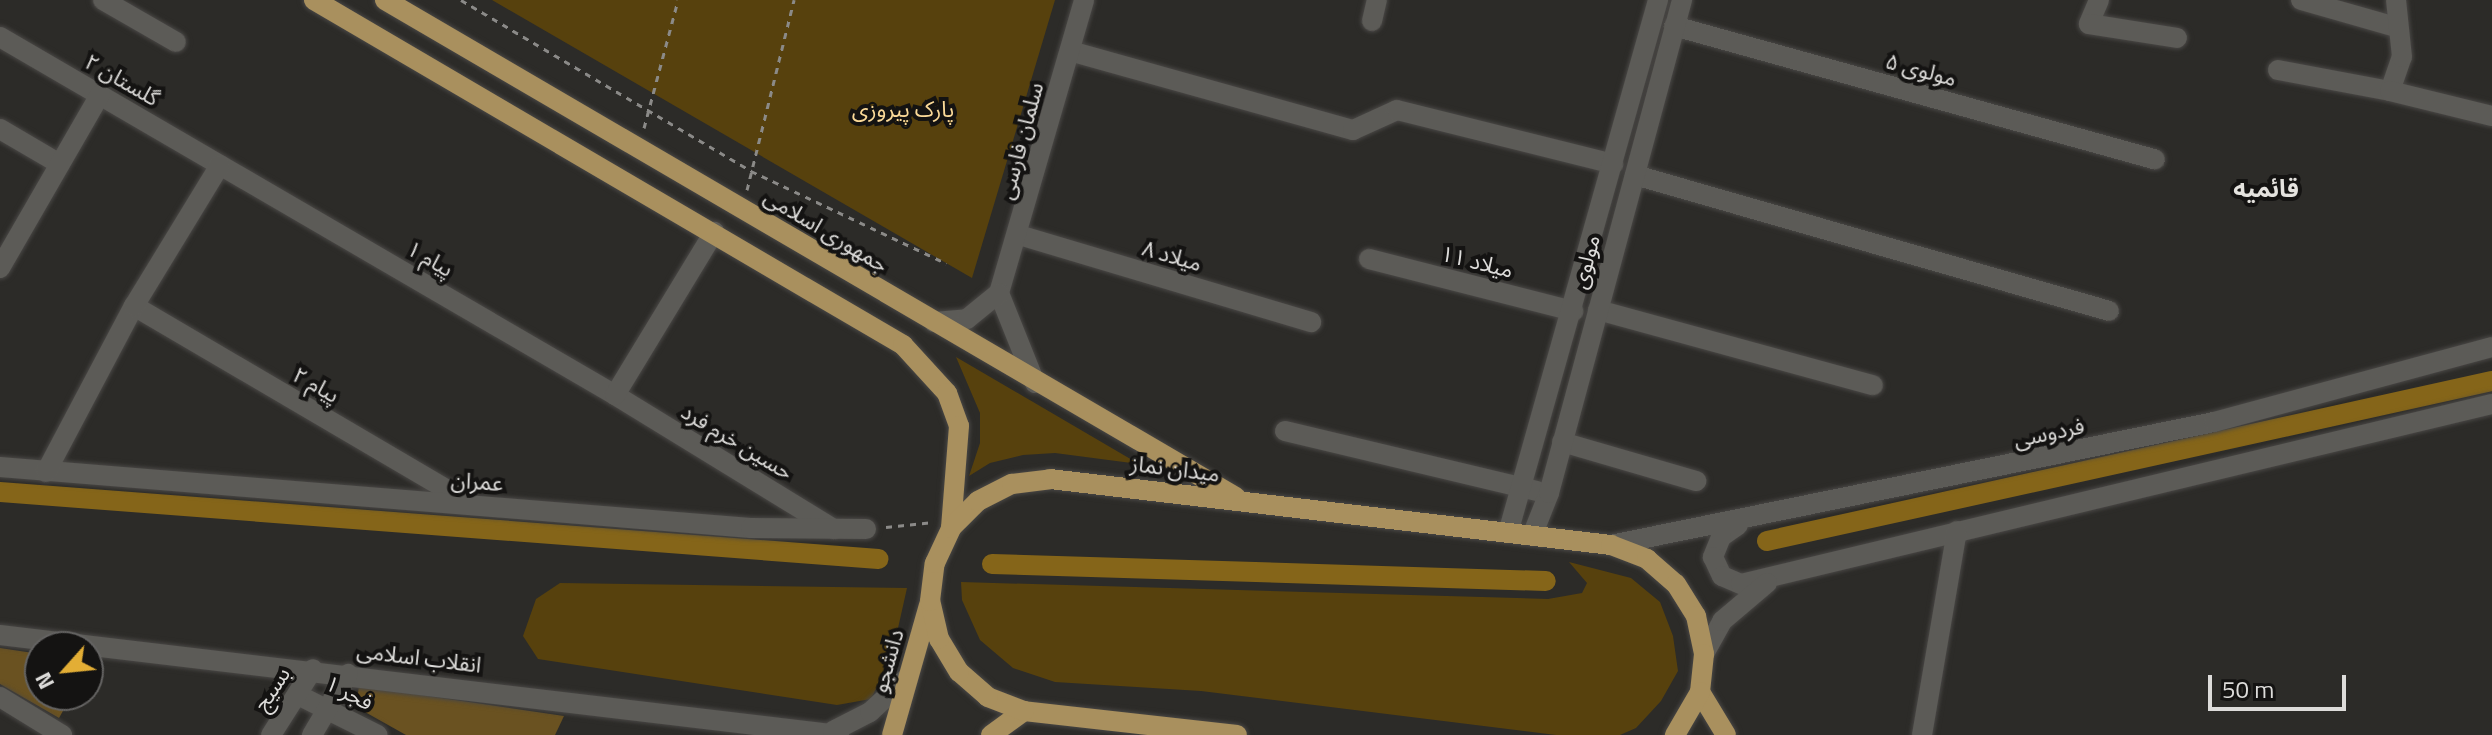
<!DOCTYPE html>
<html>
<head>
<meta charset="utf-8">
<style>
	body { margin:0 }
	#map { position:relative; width:2492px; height:735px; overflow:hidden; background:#2c2b28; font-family:"Titillium Web","Noto Sans Arabic",sans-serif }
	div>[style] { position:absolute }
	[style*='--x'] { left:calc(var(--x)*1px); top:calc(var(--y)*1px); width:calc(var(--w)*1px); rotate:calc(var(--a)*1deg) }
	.green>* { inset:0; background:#57410d }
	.forest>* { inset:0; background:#6a5221 }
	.canal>* { height:20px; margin:-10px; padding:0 10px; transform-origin:10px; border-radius:10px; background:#856519 }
	.path>* { height:3px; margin-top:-1.5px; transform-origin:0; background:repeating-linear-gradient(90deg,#8b8a88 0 6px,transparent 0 12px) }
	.roads { filter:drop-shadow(0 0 2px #494745) drop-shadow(0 0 2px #494745) }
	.minor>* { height:20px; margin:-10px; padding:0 10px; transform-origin:10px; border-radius:10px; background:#5c5b57 }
	.major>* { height:20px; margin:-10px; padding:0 10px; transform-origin:10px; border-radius:10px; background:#a9905e }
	span { translate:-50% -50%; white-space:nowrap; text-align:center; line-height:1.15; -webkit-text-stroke:8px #141312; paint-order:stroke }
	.street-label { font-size:22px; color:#dddcda }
	.park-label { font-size:22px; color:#fbda98 }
	.neighbourhood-label { font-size:24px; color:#e4e2de; font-weight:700 }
	.north { position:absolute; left:24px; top:631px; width:80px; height:80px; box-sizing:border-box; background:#141312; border:2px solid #646362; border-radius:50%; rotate:243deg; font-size:22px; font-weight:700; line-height:32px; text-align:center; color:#dddcda }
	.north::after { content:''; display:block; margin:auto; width:28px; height:36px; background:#e3ae35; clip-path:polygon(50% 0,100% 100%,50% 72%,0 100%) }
	.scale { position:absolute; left:2208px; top:675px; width:138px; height:36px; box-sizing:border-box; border:4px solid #dddcda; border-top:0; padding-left:10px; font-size:24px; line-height:28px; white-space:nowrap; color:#dddcda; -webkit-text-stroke:6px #141312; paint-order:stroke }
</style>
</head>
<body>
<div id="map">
	<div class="green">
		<i style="clip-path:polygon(492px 0,1055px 0,972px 278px)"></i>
		<i style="clip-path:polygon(956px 357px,1139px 464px,1055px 453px,1023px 455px,990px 463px,969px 476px,980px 443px,980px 413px)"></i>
		<i style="clip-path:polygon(1569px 562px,1631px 578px,1660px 602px,1673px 636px,1678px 671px,1661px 701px,1636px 728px,1620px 735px,1556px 735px,1201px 691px,1055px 682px,1013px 668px,980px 640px,962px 600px,961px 582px,1548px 599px,1582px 593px,1587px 583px)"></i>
		<i style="clip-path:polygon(560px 583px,907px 588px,892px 655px,871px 699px,837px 705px,538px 659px,523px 636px,536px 599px)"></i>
	</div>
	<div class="forest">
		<i style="clip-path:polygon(0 648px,40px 654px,40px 695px,72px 695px,59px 718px,0 684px)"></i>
		<i style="clip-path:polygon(359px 686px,564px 716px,555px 735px,406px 735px,356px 707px)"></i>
	</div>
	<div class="canal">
		<i style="--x:0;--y:492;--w:881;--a:4.36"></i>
		<i style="--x:1767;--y:541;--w:742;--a:-12.45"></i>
		<i style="--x:992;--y:564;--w:554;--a:1.76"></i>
	</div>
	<div class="path">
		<i style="--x:461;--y:0;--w:337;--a:30.5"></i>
		<i style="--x:751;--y:171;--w:216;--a:25.3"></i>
		<i style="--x:644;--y:128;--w:132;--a:-75.1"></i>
		<i style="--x:747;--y:190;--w:196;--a:-76.1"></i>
		<i style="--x:886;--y:527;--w:48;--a:-5.9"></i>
	</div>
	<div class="roads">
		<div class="minor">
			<i style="--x:103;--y:0;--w:84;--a:29.9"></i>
			<i style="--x:2099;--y:0;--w:26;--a:113"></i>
			<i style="--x:2089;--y:24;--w:89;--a:9"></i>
			<i style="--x:2301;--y:0;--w:99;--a:15.9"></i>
			<i style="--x:1372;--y:21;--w:22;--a:-77"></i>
			<i style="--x:1674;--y:26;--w:499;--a:15.5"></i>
			<i style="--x:0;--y:37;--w:712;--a:30.2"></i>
			<i style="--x:615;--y:395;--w:257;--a:31.5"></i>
			<i style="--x:1070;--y:51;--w:294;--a:15.6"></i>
			<i style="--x:1353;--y:130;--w:48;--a:-24.4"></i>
			<i style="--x:1397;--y:110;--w:223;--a:14"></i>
			<i style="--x:2278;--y:70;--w:114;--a:10.6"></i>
			<i style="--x:2390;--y:91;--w:36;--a:-71"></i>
			<i style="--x:2402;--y:57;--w:57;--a:-96"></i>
			<i style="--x:2390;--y:91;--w:105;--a:13.8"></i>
			<i style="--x:0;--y:129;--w:69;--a:30.3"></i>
			<i style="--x:1635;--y:175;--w:493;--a:16"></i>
			<i style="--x:1019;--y:235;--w:305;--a:16.6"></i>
			<i style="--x:1369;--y:259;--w:211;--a:14.3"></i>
			<i style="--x:0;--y:268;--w:200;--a:-60"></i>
			<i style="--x:999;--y:293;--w:305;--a:-73.8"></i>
			<i style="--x:999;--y:293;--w:97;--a:68.2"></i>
			<i style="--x:134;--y:306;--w:387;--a:30.4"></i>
			<i style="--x:1598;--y:310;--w:285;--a:15.3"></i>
			<i style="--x:934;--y:322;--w:33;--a:-5"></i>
			<i style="--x:967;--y:319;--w:41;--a:-39.1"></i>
			<i style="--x:615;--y:395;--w:191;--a:-58.7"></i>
			<i style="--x:1285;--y:431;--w:259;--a:13.4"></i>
			<i style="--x:1562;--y:442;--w:140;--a:16.2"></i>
			<i style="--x:0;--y:467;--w:753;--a:4.64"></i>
			<i style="--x:751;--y:528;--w:115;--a:0.5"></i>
			<i style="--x:46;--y:472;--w:188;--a:-62.1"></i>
			<i style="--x:134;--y:306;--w:165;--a:-58.6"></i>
			<i style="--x:1738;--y:525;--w:21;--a:145"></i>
			<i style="--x:1721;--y:537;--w:22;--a:112"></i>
			<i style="--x:1713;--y:557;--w:21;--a:65"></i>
			<i style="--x:1722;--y:576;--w:21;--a:23"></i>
			<i style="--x:1741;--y:584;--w:772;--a:-13.48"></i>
			<i style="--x:1508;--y:533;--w:554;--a:-74.28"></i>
			<i style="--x:1532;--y:536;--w:46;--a:-68.4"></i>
			<i style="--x:1549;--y:493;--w:511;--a:-74.9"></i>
			<i style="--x:1611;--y:545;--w:615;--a:-11.53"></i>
			<i style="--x:2214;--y:422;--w:288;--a:-15.1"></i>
			<i style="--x:0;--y:635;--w:845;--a:6.8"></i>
			<i style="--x:1704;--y:654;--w:38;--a:-61"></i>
			<i style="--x:1722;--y:621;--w:59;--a:-40.2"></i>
			<i style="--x:298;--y:695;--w:89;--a:26.6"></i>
			<i style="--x:0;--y:697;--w:73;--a:31.5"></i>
			<i style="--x:833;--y:731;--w:42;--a:-27.2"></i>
			<i style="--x:870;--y:712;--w:49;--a:-42.5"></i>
			<i style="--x:271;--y:735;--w:78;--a:-57.5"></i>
			<i style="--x:312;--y:735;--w:71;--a:-59.5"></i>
			<i style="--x:1922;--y:735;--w:207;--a:-80.3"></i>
		</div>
		<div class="major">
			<i style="--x:314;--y:0;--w:683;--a:30.36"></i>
			<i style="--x:903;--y:345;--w:65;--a:47.5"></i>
			<i style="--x:947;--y:393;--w:35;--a:70"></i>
			<i style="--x:959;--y:426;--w:102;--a:94.5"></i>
			<i style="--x:385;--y:0;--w:985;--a:30.29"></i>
			<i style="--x:1700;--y:692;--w:50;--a:58.8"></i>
			<i style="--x:892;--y:735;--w:135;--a:-74.1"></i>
			<i style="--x:991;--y:735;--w:41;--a:-36"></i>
			<i style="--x:1237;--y:735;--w:214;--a:-173.6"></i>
			<i style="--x:1024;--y:711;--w:39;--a:-159"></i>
			<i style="--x:988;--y:697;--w:38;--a:-139"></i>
			<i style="--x:959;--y:672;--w:39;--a:-121"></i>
			<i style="--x:939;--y:639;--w:39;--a:-103"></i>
			<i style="--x:930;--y:601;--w:38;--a:-83"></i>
			<i style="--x:935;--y:563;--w:38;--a:-65"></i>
			<i style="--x:951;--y:528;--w:38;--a:-45"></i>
			<i style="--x:978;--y:501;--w:38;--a:-27"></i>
			<i style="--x:1012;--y:484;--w:38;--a:-7"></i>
			<i style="--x:1050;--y:479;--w:565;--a:6.71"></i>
			<i style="--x:1611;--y:545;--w:39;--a:21"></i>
			<i style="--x:1647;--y:559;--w:38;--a:41"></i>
			<i style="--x:1676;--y:584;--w:38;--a:58"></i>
			<i style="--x:1696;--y:616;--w:39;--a:78"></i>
			<i style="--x:1704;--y:654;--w:38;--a:96"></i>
			<i style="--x:1700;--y:692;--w:50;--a:120.2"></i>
		</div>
	</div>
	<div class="street-label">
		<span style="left:1921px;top:70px;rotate:15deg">مولوی ۵</span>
		<span style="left:122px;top:80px;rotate:30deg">گلستان ۲</span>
		<span style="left:1021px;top:141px;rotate:-75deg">سلمان فارسی</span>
		<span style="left:826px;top:231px;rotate:31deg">جمهوری اسلامی</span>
		<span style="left:1172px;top:256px;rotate:16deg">میلاد ۸</span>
		<span style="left:430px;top:259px;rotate:30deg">پیام ۱</span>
		<span style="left:1477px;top:262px;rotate:14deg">میلاد ۱۱</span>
		<span style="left:1586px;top:262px;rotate:-75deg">مولوی</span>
		<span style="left:316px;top:385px;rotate:30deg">پیام ۲</span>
		<span style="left:2049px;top:433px;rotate:-12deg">فردوسی</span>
		<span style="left:737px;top:442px;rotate:31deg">حسین خرم فرد</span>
		<span style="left:1175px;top:469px;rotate:7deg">میدان نماز</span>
		<span style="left:477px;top:482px;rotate:4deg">عمران</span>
		<span style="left:419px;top:658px;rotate:7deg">انقلاب اسلامی</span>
		<span style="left:888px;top:661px;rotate:-74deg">دانشجو</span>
		<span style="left:272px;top:689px;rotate:-57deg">بسیج</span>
		<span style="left:349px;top:693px;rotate:27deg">فجر ۱</span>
	</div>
	<div class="park-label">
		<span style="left:903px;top:110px">پارک پیروزی</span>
	</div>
	<div class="neighbourhood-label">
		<span style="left:2266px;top:189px">قائمیه</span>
	</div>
	<div class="north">N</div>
	<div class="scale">50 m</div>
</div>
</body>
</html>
